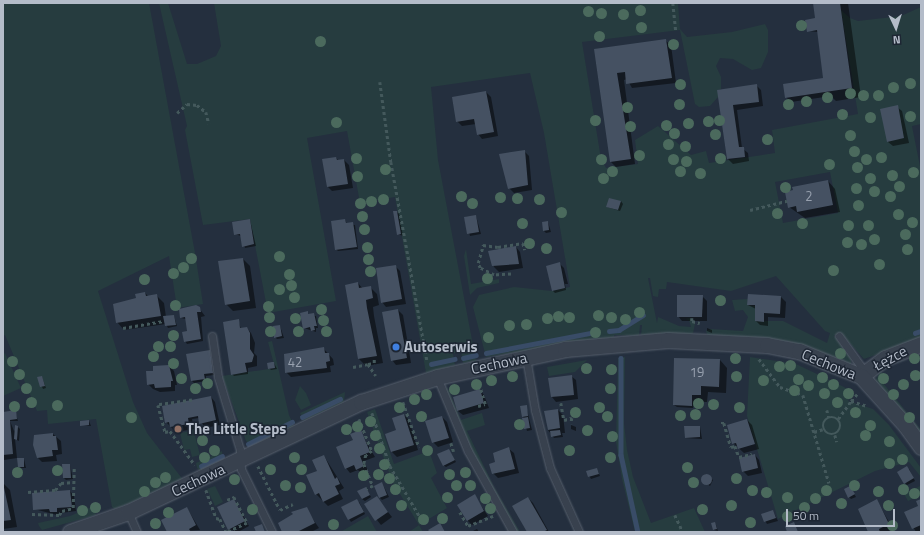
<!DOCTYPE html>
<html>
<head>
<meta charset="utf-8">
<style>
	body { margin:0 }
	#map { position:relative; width:924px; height:535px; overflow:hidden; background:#242f3e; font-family:"Titillium Web",sans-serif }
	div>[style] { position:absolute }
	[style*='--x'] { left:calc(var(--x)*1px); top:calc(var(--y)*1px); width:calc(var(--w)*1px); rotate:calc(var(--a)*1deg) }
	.green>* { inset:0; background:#263c3f }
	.shadow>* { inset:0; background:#0007 }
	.stream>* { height:4.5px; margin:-2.25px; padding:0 2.25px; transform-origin:2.25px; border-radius:2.25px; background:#394c67 }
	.building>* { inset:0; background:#455162 }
	.round { border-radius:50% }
	.path>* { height:2.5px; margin-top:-1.25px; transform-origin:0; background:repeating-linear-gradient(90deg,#44595c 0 3px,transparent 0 6px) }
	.path>.ring { margin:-1.25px; padding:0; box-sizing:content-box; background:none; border:2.5px solid #44595c; border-radius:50% }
	.roads { filter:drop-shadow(0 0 1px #565f6c) drop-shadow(0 0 1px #565f6c) }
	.lane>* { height:7px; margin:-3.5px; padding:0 3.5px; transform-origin:3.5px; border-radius:3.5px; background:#38414e }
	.street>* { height:15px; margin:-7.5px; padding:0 7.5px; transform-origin:7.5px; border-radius:7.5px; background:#38414e }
	.trees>* { width:11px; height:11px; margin:-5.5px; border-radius:50%; background:#4b6a5d }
	.dots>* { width:11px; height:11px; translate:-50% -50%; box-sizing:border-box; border:2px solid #1d2633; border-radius:50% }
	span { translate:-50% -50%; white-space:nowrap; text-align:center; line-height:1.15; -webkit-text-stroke:3px #1d2633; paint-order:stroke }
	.number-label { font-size:13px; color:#98a1af }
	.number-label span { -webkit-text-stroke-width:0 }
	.poi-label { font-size:15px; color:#b4bcc9; font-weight:700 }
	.left { translate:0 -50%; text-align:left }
	.street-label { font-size:15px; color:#b4bcc9 }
	.frame { position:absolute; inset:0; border:4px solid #b4bcc9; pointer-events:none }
	.north { position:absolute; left:876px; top:8px; width:40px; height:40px; -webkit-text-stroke:3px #1d2633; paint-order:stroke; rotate:176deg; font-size:11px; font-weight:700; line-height:16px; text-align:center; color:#b4bcc9 }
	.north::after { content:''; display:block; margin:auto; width:14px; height:18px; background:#b4bcc9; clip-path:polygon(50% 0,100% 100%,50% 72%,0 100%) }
	.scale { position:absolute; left:786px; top:509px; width:109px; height:18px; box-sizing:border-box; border:2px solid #b4bcc9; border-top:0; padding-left:5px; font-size:12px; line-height:14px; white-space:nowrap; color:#b4bcc9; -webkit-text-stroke:3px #1d2633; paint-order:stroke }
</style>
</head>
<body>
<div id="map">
	<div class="green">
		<i style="clip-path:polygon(3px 3px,149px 3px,195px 253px,203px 304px,177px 308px,169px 256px,98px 291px,133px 402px,147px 433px,184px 481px,115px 509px,112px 507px,96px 419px,48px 424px,47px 410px,37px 411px,5px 335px,3px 336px)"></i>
		<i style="clip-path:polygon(evenodd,159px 3px,168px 3px,187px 64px,197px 64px,216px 56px,221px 46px,214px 3px,678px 3px,680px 29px,687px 37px,732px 32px,765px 24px,768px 30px,768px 52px,761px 68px,752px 70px,733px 59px,720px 58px,716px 66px,721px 77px,721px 89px,718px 90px,719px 96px,710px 106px,699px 107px,695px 104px,680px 30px,582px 42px,601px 159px,606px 168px,638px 164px,635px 140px,658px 126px,691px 155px,706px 151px,709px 163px,775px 153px,772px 130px,858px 114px,841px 10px,850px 18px,858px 21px,901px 16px,921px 7px,921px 124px,912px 126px,921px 171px,921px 339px,864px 359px,845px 338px,834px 335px,851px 359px,851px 365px,708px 337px,706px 331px,710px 329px,743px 331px,748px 317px,743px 310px,735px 311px,732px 300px,748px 299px,747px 305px,755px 306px,755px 321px,783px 321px,827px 343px,830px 333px,825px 331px,776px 276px,731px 291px,667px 282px,666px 289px,659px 289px,658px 297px,653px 296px,650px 278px,648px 278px,657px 323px,658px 317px,679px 326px,691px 327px,689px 320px,685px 319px,690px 318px,695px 324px,693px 333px,690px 336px,641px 336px,642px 325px,640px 325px,639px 336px,614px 335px,614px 337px,486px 357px,473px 307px,479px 295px,514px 287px,552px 291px,570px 287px,544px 133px,530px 73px,431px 87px,438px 160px,476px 361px,463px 363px,461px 351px,457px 352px,453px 354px,455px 365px,426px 373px,395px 197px,360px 203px,347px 131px,307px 138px,336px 301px,268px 313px,250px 219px,203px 225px,185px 130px,187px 126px,159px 3px,830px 172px,838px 213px,783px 223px,775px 182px,830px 172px)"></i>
		<i style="clip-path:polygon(466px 249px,471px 284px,499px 279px,499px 283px,477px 288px,470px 295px,464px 256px)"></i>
		<i style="clip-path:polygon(272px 341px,289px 415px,294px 426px,252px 446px,246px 441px,222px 376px,275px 368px,268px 342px)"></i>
		<i style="clip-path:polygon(5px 353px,21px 388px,3px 396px,3px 354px)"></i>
		<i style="clip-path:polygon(625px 357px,624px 423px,627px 450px,633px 477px,651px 523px,694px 508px,705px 532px,635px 532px,622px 479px,616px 442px,618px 358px)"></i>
		<i style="clip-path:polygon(750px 357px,796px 364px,844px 387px,854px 394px,848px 401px,873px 409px,889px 425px,921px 468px,921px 477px,909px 462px,875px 471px,778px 519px,747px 416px)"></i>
		<i style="clip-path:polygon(587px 360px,575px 372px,549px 376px,547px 367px)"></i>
		<i style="clip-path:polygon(880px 371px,888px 378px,883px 383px,921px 430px,921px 438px,875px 382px)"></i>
		<i style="clip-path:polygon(300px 386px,306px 393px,311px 405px,301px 410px,295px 400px)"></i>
		<i style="clip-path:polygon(447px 387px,461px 420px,482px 413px,485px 425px,467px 431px,494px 487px,520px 532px,516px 532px,482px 471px,454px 416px,445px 390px)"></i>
		<i style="clip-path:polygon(345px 392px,344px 402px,304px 421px,300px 413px)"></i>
		<i style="clip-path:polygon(375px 409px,394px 464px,429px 451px,437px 473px,431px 478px,447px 508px,419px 525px,423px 532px,409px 532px,419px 525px,392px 481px,367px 412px)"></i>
		<i style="clip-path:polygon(198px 423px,200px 434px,195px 436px,200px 455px,192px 457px,190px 449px,184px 450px,180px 433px,191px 431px,190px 425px)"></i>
		<i style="clip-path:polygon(222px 451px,223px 461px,200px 471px,197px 468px,196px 463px)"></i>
		<i style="clip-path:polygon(215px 486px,223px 502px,215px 506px,207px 489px)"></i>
		<i style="clip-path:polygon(920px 486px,921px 495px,908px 501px,904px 494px)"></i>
		<i style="clip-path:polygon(94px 506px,96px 515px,42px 530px,39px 526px,38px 523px,70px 516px)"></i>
		<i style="clip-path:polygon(368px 516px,377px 532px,343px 532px,342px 531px)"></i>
	</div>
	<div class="shadow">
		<i style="clip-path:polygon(814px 3px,848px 3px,861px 97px,836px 101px,831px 96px,791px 102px,786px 97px,824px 79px,818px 32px,808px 31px,816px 21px)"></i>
		<i style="clip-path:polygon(666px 41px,671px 45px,676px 83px,632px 88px,627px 79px,624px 80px,635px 164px,616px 167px,611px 162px,595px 50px)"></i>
		<i style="clip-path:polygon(756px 85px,761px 90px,763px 106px,737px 110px,742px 148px,748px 153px,749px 161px,733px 164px,728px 159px,719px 91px)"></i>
		<i style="clip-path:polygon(486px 92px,491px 97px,498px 136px,482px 139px,478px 134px,476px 124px,462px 126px,457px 121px)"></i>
		<i style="clip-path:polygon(897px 107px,902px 111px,909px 143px,893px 146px,888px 142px)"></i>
		<i style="clip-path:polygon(524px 151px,529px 156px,532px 190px,514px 193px,509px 188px)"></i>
		<i style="clip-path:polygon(336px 158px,339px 161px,344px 160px,349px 165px,353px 188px,332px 191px,328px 187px)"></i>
		<i style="clip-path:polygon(828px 181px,835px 189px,840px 212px,805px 218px,789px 207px)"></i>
		<i style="clip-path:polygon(621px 201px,623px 204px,620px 211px,607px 207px)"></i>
		<i style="clip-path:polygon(397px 212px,399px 214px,403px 236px,398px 234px)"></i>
		<i style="clip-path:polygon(476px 216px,481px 234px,470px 236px,465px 217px)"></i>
		<i style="clip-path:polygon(250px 220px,256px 246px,245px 248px,241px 236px,235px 234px)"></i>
		<i style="clip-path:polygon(345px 220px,347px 224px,355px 225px,358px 249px,338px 251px,336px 249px)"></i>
		<i style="clip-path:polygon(548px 222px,551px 232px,546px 233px,544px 231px)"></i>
		<i style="clip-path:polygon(516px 247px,520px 252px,523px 268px,499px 272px,494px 267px,490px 252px)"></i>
		<i style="clip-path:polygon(243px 259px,250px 266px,256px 308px,233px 311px,226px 304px)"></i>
		<i style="clip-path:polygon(559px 263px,564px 268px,568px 284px,565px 284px,566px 290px,555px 293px,553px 291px)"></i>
		<i style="clip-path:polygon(395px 266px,400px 271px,406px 304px,386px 307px,382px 302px)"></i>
		<i style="clip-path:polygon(358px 283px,363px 289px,370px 287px,377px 294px,379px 305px,373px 307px,374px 316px,383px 363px,366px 366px,359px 359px,346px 286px)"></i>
		<i style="clip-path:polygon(145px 293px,149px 297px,157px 296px,164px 303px,166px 317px,174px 316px,177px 326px,168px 328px,166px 324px,124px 330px,117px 322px,137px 299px)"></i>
		<i style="clip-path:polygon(702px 296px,707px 301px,707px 321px,682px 321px,678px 316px)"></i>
		<i style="clip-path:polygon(781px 297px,786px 302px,785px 318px,768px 317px,768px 326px,760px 325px,756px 321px,756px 309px,748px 305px)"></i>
		<i style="clip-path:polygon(199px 308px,205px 316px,201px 317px,203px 341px,187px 344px,185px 341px,190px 332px,186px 319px,181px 318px)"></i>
		<i style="clip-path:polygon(398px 310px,403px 315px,411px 363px,396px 365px,392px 360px)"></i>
		<i style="clip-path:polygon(301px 314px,316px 316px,318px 328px,316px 328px,316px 332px,304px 328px)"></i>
		<i style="clip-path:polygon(238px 320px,241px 329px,247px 328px,251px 333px,255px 343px,254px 353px,257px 356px,257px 366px,248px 368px,248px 374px,234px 376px,232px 374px)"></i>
		<i style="clip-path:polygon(280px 326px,284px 338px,277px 339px,275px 337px)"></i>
		<i style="clip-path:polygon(707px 328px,712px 330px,712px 333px,707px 331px)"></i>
		<i style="clip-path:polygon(323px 348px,333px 359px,334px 365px,330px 366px,331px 372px,291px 377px,286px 372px)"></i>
		<i style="clip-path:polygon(209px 351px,214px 375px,206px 376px,206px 381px,194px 383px,192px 381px)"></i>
		<i style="clip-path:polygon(675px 359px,720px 360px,727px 368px,726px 393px,708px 392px,707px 402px,694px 402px,693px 408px,677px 407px,674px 405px)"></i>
		<i style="clip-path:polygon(274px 363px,277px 369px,271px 370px,269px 368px)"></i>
		<i style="clip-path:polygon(169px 366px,174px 371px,177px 385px,175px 385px,175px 391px,160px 392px,153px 389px,148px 384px,154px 372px)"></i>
		<i style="clip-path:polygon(571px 376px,576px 380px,578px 399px,556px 402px,552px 397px)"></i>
		<i style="clip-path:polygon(42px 377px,46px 388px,43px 389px,38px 378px)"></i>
		<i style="clip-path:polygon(480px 390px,484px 395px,489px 408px,463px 415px,458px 411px,454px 398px)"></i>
		<i style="clip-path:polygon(211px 397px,215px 402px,220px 425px,205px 428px,199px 418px,192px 419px,194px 429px,176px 432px,166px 422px)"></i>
		<i style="clip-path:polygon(526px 406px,532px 430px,527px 431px,523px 416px)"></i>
		<i style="clip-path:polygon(558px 410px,563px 415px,565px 433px,562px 433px,563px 437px,554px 438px,548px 430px)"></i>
		<i style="clip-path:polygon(15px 411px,18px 421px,10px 421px,14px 431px,18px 427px,20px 429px,19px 441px,15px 439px,17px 458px,4px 460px,3px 421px)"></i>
		<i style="clip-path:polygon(404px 415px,409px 420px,418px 450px,397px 457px,392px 452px,386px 434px,397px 431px)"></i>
		<i style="clip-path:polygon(442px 417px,447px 422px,453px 442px,438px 447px,433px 442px)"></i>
		<i style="clip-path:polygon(747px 420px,752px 425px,759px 449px,744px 453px,733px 443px)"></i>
		<i style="clip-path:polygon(89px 421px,91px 426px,81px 425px)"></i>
		<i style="clip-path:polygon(571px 425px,576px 427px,576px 431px,571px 429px)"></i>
		<i style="clip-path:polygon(700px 427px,702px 439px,685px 438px)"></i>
		<i style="clip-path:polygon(360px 431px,375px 457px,364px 461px,368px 471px,362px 474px,358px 470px,350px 473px,346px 468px,354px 440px)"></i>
		<i style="clip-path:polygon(53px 434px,61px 441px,62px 454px,56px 455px,57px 461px,42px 462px,38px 458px)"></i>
		<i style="clip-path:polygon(509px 449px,514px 453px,519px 473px,498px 478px,493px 473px,496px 463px)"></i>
		<i style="clip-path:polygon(449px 450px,456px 462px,446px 467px,443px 465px)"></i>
		<i style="clip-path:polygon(755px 455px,759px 460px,762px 473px,748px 476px,743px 471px)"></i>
		<i style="clip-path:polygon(324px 456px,344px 488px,339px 491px,343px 499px,328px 506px,316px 494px,308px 476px,319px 471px)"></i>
		<i style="clip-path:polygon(24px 459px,26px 468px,21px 468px,19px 466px)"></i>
		<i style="clip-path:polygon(70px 465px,73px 479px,66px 480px,64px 478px)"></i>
		<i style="clip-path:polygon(597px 469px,600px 476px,591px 479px,587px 472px)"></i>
		<i style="clip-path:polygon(909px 469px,915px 481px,907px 485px,905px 483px)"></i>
		<i style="clip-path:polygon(705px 474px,713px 480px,710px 486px,702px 480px)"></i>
		<i style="clip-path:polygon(3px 483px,10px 490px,17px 527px,3px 529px,4px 532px,3px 532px)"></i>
		<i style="clip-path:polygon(382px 483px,389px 497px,382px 500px,380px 498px)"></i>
		<i style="clip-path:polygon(850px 487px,856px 497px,851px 499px,849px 497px)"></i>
		<i style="clip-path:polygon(366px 488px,371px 497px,365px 501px,362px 499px)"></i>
		<i style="clip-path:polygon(70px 491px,74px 496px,76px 511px,61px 513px,61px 516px,34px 509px)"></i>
		<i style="clip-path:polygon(474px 495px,488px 516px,472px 525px,467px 520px)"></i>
		<i style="clip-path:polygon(376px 497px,392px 517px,381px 525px,365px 505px)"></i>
		<i style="clip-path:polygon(528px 498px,533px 503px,549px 532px,529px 532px)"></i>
		<i style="clip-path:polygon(234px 500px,249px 526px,238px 532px,229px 529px)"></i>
		<i style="clip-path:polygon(921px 500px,921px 532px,916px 532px,905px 513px,920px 506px)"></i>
		<i style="clip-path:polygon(877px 501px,893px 529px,886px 532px,870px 532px)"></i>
		<i style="clip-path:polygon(359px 502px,365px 514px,351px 522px,342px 508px)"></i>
		<i style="clip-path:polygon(187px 508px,200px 530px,168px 532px)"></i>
		<i style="clip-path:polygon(306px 509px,319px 528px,311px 532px,284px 532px)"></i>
		<i style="clip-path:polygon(773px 511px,778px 521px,767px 524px,762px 515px)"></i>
		<i style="clip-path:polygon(714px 523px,716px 525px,718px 531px,714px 530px)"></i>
		<i style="clip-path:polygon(477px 529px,479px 532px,471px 532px)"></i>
	</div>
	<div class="stream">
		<i style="--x:609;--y:331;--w:10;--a:-6"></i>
		<i style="--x:619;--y:330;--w:28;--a:-32"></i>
		<i style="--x:915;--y:333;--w:6;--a:-18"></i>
		<i style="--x:486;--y:353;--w:106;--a:-10.9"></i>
		<i style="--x:463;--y:358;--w:13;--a:-13"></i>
		<i style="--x:621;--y:358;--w:97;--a:90"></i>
		<i style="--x:621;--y:455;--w:79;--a:77.6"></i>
		<i style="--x:431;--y:364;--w:24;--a:-12"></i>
		<i style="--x:302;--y:417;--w:42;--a:-25.3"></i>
		<i style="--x:248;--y:444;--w:49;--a:-26.6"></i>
		<i style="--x:201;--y:466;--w:23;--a:-25"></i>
	</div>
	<div class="building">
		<i style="clip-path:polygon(813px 3px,840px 3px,852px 88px,785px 98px,783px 84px,823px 78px,817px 30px,807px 32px,805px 20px,815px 18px)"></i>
		<i style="clip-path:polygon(666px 39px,672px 78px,626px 84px,625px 72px,617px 73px,631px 159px,610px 162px,594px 49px)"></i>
		<i style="clip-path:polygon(757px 84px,759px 102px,733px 105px,739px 147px,744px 147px,745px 157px,727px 159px,717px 90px)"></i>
		<i style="clip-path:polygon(486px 91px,494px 132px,477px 135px,474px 119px,456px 122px,452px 97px)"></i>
		<i style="clip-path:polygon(898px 105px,904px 138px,887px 142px,880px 109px)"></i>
		<i style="clip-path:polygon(525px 150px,528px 185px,508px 189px,499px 154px)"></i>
		<i style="clip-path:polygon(336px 157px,337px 160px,344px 159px,348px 184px,327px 187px,322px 159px)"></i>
		<i style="clip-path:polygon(828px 180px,833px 205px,797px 212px,796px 206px,788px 208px,785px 192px,793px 190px,792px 187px)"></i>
		<i style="clip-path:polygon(609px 198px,621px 201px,618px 210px,606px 207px)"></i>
		<i style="clip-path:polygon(393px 211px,397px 211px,401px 234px,397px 235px)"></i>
		<i style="clip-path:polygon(476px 215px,479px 232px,467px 234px,464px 217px)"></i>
		<i style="clip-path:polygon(250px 219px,254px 244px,242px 247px,240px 234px,234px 235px,232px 222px)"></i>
		<i style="clip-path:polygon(345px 219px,346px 223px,353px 222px,357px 247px,335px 250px,331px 221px)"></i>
		<i style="clip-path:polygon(548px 221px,549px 230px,543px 231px,542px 222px)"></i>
		<i style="clip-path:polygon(516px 246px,519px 264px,492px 266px,488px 251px)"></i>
		<i style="clip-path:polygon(243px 258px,250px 301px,225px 305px,218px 261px)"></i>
		<i style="clip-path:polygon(560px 262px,565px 288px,552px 291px,546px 266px)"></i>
		<i style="clip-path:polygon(396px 265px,402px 299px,381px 303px,376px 268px)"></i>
		<i style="clip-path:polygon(358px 282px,359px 288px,371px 286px,373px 298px,366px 300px,367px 308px,377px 356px,358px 359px,345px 285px)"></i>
		<i style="clip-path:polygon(145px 292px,146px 296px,157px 294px,161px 316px,116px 323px,113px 304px,136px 298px,135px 294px)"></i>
		<i style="clip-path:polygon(748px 294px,781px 296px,780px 314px,764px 313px,764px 322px,755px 321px,755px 305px,747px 305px)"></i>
		<i style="clip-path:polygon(677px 295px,703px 295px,702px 317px,677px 317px)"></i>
		<i style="clip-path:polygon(196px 305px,200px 307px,201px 312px,197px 312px,201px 339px,184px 342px,182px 332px,187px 331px,185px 317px,180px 318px,179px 309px)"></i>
		<i style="clip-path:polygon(398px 309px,407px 358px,391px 361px,382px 312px)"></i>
		<i style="clip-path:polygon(308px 311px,308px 314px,314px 313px,317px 326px,314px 326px,315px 330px,311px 331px,310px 327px,303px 329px,300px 313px)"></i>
		<i style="clip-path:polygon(174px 315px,176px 325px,165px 326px,163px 316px)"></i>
		<i style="clip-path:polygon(239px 319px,240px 328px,247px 327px,250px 333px,250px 349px,254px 355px,252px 362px,245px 363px,247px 372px,231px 375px,223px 322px)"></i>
		<i style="clip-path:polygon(280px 325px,282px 336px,274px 338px,273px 326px)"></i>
		<i style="clip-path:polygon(324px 347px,325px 353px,329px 353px,330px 361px,326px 362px,327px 368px,285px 373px,284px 354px)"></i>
		<i style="clip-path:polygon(210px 350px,213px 373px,204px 374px,205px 379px,191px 381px,186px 354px)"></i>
		<i style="clip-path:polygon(674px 358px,720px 359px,719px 387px,701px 386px,701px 395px,692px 395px,692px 406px,673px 405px)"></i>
		<i style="clip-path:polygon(272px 362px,274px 362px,275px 368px,268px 369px,267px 363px)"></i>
		<i style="clip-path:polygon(169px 365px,173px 381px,171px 381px,171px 387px,155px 388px,154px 384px,147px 385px,146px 371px,153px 371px,153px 366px)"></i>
		<i style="clip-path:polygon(572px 375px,574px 395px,551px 397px,548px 378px)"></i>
		<i style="clip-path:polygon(42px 376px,45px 386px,40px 387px,37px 377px)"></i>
		<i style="clip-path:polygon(480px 389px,484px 403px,457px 411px,453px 397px)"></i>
		<i style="clip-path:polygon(211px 396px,216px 420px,199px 424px,198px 416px,188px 418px,189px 424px,170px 427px,169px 422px,165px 423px,162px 406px)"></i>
		<i style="clip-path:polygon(527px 405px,528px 416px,522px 417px,520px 406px)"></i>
		<i style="clip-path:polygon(558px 409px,560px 428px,548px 430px,544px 411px)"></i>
		<i style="clip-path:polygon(16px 410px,17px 419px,10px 420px,13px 454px,3px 455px,3px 412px)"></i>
		<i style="clip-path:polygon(404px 414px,414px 445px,391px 452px,385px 434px,396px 430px,392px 418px)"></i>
		<i style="clip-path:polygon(442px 416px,449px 438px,432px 443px,425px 421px)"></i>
		<i style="clip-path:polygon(528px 417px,530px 428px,524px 429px,522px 418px)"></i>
		<i style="clip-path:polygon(747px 419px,755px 444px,738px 449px,736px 443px,732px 444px,727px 425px)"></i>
		<i style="clip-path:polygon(89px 420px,89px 425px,80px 426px,80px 421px)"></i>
		<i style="clip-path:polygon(15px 425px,18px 426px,17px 440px,14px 439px)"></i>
		<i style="clip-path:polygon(684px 426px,700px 426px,700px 437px,685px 438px)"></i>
		<i style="clip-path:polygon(361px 430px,370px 452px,360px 456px,364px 466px,356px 470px,354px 465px,345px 469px,336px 447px,353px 440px,350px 434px)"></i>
		<i style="clip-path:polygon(560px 430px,561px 435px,551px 437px,550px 431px)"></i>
		<i style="clip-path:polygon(53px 433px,53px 436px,56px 436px,58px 450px,52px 450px,53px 456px,37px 458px,33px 445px,34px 435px)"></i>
		<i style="clip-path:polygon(509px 447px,515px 469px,492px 474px,489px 464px,495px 462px,493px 453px)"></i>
		<i style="clip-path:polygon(449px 449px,455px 460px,443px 466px,437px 454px)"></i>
		<i style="clip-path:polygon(755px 454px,758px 468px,742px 472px,739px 458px)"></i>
		<i style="clip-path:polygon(324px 455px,335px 479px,337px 477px,340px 484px,335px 486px,339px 494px,323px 502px,319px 493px,315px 495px,306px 475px,317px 471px,312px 460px)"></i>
		<i style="clip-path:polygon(17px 458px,24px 458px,24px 467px,18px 467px)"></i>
		<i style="clip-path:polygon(62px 464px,70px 464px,71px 478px,63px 478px)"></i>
		<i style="clip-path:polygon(907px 466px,914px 478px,904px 484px,897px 472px)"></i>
		<i style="clip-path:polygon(597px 468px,599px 474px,588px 477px,586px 471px)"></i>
		<i class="round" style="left:700.5px;top:473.5px;width:11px;height:11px"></i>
		<i style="clip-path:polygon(382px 482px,387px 495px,379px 498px,374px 486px)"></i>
		<i style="clip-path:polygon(3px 483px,11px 520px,3px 521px)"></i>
		<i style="clip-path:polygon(850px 486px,855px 494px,848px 498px,844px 489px)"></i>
		<i style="clip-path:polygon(366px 487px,370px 495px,362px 499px,357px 491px)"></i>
		<i style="clip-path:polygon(70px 490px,72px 507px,57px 508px,57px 512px,50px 512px,49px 509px,33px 510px,32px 493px)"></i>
		<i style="clip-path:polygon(475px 494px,484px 511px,467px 521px,457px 505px)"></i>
		<i style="clip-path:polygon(377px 496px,388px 512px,375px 521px,364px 504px)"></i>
		<i style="clip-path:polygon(528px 497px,547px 530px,543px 532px,527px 532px,512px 506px)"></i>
		<i style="clip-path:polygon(234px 499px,245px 521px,228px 530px,217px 507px)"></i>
		<i style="clip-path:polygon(357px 499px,364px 512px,348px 520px,341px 507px)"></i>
		<i style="clip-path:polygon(877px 499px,889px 524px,879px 529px,880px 532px,868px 532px,858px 509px)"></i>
		<i style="clip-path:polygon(921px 499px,921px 525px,912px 529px,904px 512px,918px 506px,916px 501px)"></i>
		<i style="clip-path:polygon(402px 500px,406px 506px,404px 508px,400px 502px)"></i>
		<i style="clip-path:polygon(187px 507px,196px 525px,189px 529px,191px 532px,167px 532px,161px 520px)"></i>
		<i style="clip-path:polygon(307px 507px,315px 523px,297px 532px,282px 532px,278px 523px,293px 514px,291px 512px)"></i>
		<i style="clip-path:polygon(773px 510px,776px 518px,764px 522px,761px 514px)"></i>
		<i style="clip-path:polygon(715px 522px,717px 529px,713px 530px,711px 523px)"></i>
		<i style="clip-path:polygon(794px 522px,798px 532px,787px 532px,785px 526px)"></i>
		<i style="clip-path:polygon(440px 523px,445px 532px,430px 532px,428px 530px)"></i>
		<i style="clip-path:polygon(262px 524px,265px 532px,256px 532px,254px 527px)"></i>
	</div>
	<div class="path">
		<i style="--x:673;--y:3;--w:27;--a:84"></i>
		<i style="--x:380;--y:82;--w:81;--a:82.2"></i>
		<i style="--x:391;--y:162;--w:201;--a:79.7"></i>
		<i style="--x:177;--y:113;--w:13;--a:-42"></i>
		<i style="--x:187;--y:104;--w:10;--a:6"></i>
		<i style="--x:197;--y:105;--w:11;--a:38"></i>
		<i style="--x:206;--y:112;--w:12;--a:76"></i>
		<i style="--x:750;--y:210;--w:38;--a:-14"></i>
		<i style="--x:511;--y:274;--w:17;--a:177"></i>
		<i style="--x:494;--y:275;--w:16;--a:-153"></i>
		<i style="--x:480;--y:268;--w:5;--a:-112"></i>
		<i style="--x:478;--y:263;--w:19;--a:-74"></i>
		<i style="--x:483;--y:245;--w:15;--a:8"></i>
		<i style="--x:498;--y:247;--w:25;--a:-9"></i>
		<i style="--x:523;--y:243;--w:7;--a:74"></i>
		<i style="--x:692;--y:318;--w:3;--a:90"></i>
		<i style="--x:692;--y:321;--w:8;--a:14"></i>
		<i style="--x:123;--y:328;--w:41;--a:-9.9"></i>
		<i style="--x:759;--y:359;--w:35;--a:53"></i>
		<i style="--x:780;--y:387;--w:24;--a:19"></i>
		<i style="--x:803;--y:395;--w:92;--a:73.5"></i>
		<i style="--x:368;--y:364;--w:6;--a:-9"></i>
		<i style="--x:374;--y:363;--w:4;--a:-90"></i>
		<i style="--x:353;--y:367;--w:15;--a:-11"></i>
		<i style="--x:368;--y:364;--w:14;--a:56"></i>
		<i style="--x:192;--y:400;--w:34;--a:172"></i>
		<i style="--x:158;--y:405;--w:28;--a:75"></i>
		<i style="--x:165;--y:432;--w:5;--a:-11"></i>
		<i style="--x:170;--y:431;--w:42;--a:53.7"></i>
		<i style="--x:851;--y:401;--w:9;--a:-49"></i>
		<i style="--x:403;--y:402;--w:48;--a:70.4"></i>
		<i style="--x:561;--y:403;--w:17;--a:80"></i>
		<i style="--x:564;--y:420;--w:8;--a:-14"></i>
		<i style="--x:572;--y:418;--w:6;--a:99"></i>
		<i style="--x:478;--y:406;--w:7;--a:-16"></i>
		<i style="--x:485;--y:404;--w:24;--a:-107"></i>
		<i style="--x:827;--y:410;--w:8;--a:76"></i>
		<i style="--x:372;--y:413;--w:56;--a:71.2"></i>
		<i style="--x:390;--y:466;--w:59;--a:59.5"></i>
		<i class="ring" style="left:823px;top:417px;width:15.5px;height:15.5px"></i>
		<i style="--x:359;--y:419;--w:35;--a:68"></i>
		<i style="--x:372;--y:451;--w:7;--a:146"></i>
		<i style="--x:366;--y:455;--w:9;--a:103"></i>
		<i style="--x:364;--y:464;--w:24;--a:68"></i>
		<i style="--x:373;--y:486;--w:7;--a:153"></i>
		<i style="--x:838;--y:419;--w:22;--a:-54"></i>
		<i style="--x:851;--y:401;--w:17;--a:17"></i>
		<i style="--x:721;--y:423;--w:3;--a:0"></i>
		<i style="--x:724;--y:423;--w:25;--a:74"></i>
		<i style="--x:731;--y:447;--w:4;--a:-14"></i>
		<i style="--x:735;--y:446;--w:12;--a:70"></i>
		<i style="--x:739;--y:457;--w:13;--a:-13"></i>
		<i style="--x:814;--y:432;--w:9;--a:-18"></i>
		<i style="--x:835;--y:435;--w:7;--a:74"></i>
		<i style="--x:451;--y:443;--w:9;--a:72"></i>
		<i style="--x:258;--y:466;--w:49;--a:63.4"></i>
		<i style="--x:280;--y:510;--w:14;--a:-25"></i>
		<i style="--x:206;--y:490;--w:30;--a:70"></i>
		<i style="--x:216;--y:518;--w:4;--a:14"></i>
		<i style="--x:220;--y:519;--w:14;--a:65"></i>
		<i style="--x:28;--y:492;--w:27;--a:-4"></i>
		<i style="--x:55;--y:490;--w:9;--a:-49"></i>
		<i style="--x:61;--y:483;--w:13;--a:-4"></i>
		<i style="--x:227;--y:500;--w:8;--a:-23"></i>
		<i style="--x:234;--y:497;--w:29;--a:63"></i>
		<i style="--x:247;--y:523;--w:21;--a:155"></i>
		<i style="--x:460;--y:512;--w:16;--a:60"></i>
		<i style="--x:468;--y:526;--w:27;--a:-22"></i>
		<i style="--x:32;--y:514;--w:27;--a:2"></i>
		<i style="--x:59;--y:515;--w:5;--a:-53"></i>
		<i style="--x:62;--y:511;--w:11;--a:-15"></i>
		<i style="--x:73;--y:508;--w:42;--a:-88.6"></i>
		<i style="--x:675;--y:515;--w:19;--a:65"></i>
	</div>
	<div class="roads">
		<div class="lane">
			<i style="--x:212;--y:336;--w:41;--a:81.7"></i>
			<i style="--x:218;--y:377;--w:76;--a:73.2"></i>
			<i style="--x:240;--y:450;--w:19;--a:87"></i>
			<i style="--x:241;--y:469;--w:70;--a:63.8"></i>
			<i style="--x:839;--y:336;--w:44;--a:54.2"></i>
			<i style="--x:526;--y:357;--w:54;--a:80.4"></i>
			<i style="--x:535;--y:410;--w:60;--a:75.5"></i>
			<i style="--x:550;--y:468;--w:70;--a:65.6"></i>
			<i style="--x:437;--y:377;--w:80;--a:67.3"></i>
			<i style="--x:468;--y:451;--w:93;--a:60.9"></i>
			<i style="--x:128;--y:512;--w:22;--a:66"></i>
		</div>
		<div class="street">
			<i style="--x:861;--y:376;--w:30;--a:-37"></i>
			<i style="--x:885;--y:358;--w:39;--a:-21"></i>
			<i style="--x:70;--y:532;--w:61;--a:-19"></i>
			<i style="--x:128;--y:512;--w:258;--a:-25.3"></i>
			<i style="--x:361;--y:402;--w:80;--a:-18.2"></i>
			<i style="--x:437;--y:377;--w:131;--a:-12.3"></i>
			<i style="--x:565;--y:349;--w:103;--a:-5"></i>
			<i style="--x:668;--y:340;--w:99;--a:2.9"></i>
			<i style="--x:767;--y:345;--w:33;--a:11"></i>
			<i style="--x:799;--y:351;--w:67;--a:22"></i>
			<i style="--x:861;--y:376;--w:67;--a:48"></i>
			<i style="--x:906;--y:426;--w:26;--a:54"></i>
		</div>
	</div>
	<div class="trees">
		<i style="left:640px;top:10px"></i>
		<i style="left:588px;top:11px"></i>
		<i style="left:601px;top:13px"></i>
		<i style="left:623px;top:14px"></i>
		<i style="left:801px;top:25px"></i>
		<i style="left:641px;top:27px"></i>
		<i style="left:599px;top:36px"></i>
		<i style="left:320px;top:41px"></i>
		<i style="left:673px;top:44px"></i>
		<i style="left:910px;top:83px"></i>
		<i style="left:680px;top:84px"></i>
		<i style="left:893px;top:87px"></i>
		<i style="left:850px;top:93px"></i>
		<i style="left:863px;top:95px"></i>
		<i style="left:878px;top:95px"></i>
		<i style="left:827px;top:97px"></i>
		<i style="left:806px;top:101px"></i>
		<i style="left:679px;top:104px"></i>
		<i style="left:788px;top:104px"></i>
		<i style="left:627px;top:107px"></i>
		<i style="left:842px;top:114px"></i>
		<i style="left:910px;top:116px"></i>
		<i style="left:870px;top:117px"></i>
		<i style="left:595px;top:120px"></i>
		<i style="left:719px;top:120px"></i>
		<i style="left:708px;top:121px"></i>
		<i style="left:336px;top:122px"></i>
		<i style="left:688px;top:123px"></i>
		<i style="left:666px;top:125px"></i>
		<i style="left:630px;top:126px"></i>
		<i style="left:674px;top:133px"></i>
		<i style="left:715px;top:134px"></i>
		<i style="left:850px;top:135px"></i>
		<i style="left:767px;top:139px"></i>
		<i style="left:668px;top:144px"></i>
		<i style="left:685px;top:146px"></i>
		<i style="left:854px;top:151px"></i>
		<i style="left:639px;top:155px"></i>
		<i style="left:881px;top:157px"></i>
		<i style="left:356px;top:158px"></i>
		<i style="left:720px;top:158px"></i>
		<i style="left:601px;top:159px"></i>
		<i style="left:673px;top:159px"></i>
		<i style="left:866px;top:159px"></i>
		<i style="left:686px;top:161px"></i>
		<i style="left:829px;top:164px"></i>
		<i style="left:857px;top:167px"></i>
		<i style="left:385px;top:169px"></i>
		<i style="left:612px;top:171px"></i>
		<i style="left:680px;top:171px"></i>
		<i style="left:913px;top:172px"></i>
		<i style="left:700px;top:173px"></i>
		<i style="left:892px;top:175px"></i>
		<i style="left:357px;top:176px"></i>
		<i style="left:603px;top:178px"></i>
		<i style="left:870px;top:178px"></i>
		<i style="left:899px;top:186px"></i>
		<i style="left:785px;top:187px"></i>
		<i style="left:856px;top:188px"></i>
		<i style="left:874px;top:191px"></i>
		<i style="left:461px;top:196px"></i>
		<i style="left:890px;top:196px"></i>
		<i style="left:500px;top:197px"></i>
		<i style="left:517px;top:198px"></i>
		<i style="left:383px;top:199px"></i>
		<i style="left:539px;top:199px"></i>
		<i style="left:371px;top:201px"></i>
		<i style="left:360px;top:203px"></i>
		<i style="left:472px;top:203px"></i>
		<i style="left:858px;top:205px"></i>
		<i style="left:561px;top:212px"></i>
		<i style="left:777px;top:213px"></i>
		<i style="left:898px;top:214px"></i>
		<i style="left:362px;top:216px"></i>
		<i style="left:912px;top:222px"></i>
		<i style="left:522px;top:223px"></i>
		<i style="left:802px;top:223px"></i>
		<i style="left:848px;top:225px"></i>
		<i style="left:868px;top:225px"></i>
		<i style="left:364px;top:229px"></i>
		<i style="left:905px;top:234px"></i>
		<i style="left:874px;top:239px"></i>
		<i style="left:847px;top:242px"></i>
		<i style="left:529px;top:243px"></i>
		<i style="left:861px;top:244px"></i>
		<i style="left:367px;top:247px"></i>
		<i style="left:546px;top:248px"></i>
		<i style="left:907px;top:249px"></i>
		<i style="left:279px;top:256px"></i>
		<i style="left:191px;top:258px"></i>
		<i style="left:368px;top:259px"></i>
		<i style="left:879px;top:264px"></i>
		<i style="left:183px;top:267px"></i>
		<i style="left:833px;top:270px"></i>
		<i style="left:370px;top:271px"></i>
		<i style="left:173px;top:273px"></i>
		<i style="left:289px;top:274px"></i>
		<i style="left:487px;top:278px"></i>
		<i style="left:144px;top:279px"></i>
		<i style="left:291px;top:285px"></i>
		<i style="left:279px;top:289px"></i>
		<i style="left:294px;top:297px"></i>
		<i style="left:720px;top:300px"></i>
		<i style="left:175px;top:305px"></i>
		<i style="left:268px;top:306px"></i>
		<i style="left:321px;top:309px"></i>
		<i style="left:639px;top:312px"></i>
		<i style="left:598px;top:315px"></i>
		<i style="left:558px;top:316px"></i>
		<i style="left:269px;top:317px"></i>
		<i style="left:569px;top:317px"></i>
		<i style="left:611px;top:317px"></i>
		<i style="left:295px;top:318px"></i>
		<i style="left:547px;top:318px"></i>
		<i style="left:625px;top:319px"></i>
		<i style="left:323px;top:320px"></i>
		<i style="left:526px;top:324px"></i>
		<i style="left:509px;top:325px"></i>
		<i style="left:270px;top:331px"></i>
		<i style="left:298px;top:331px"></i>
		<i style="left:326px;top:331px"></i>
		<i style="left:595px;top:332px"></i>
		<i style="left:173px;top:335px"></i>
		<i style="left:488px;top:337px"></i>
		<i style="left:158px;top:346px"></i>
		<i style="left:170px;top:346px"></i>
		<i style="left:840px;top:353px"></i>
		<i style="left:153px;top:356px"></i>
		<i style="left:735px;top:358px"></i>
		<i style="left:914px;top:358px"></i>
		<i style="left:12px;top:361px"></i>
		<i style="left:173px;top:363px"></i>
		<i style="left:790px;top:365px"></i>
		<i style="left:779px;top:366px"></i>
		<i style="left:586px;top:368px"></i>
		<i style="left:611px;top:369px"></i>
		<i style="left:19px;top:374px"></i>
		<i style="left:915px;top:375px"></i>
		<i style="left:512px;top:376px"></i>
		<i style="left:736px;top:376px"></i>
		<i style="left:822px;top:377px"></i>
		<i style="left:181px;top:378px"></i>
		<i style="left:883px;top:378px"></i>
		<i style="left:798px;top:379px"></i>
		<i style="left:491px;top:380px"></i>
		<i style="left:763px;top:380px"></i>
		<i style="left:207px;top:383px"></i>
		<i style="left:476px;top:384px"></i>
		<i style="left:833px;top:384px"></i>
		<i style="left:903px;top:384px"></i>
		<i style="left:808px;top:385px"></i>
		<i style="left:26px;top:388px"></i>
		<i style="left:195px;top:388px"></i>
		<i style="left:610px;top:388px"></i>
		<i style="left:454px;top:389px"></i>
		<i style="left:794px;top:390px"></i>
		<i style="left:824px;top:393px"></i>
		<i style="left:848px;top:393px"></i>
		<i style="left:426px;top:394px"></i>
		<i style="left:893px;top:394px"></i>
		<i style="left:414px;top:399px"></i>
		<i style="left:31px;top:402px"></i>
		<i style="left:837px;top:402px"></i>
		<i style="left:698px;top:403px"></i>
		<i style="left:713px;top:404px"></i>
		<i style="left:57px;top:405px"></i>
		<i style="left:14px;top:406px"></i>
		<i style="left:399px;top:407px"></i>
		<i style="left:599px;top:407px"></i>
		<i style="left:739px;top:407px"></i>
		<i style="left:575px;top:412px"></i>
		<i style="left:855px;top:412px"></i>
		<i style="left:695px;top:414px"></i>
		<i style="left:680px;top:415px"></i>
		<i style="left:421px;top:416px"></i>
		<i style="left:607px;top:416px"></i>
		<i style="left:131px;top:417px"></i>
		<i style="left:909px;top:417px"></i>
		<i style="left:370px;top:421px"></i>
		<i style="left:519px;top:424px"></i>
		<i style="left:870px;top:425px"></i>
		<i style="left:357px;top:426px"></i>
		<i style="left:346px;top:429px"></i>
		<i style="left:587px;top:430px"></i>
		<i style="left:375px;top:435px"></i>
		<i style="left:865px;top:435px"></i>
		<i style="left:612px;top:436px"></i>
		<i style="left:202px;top:440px"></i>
		<i style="left:889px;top:441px"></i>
		<i style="left:379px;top:448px"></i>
		<i style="left:214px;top:450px"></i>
		<i style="left:427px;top:450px"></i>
		<i style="left:569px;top:450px"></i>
		<i style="left:204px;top:457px"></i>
		<i style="left:294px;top:457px"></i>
		<i style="left:610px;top:457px"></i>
		<i style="left:902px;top:459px"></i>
		<i style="left:889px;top:463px"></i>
		<i style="left:384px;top:464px"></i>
		<i style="left:687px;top:467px"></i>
		<i style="left:270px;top:469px"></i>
		<i style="left:301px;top:469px"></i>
		<i style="left:57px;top:470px"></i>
		<i style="left:17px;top:472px"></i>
		<i style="left:465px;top:472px"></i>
		<i style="left:378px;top:474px"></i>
		<i style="left:449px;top:474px"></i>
		<i style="left:363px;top:475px"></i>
		<i style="left:165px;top:477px"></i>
		<i style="left:389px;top:478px"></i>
		<i style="left:736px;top:478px"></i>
		<i style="left:234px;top:479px"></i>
		<i style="left:155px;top:482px"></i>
		<i style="left:693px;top:482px"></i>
		<i style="left:285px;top:485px"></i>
		<i style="left:456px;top:485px"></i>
		<i style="left:470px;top:485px"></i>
		<i style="left:854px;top:485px"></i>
		<i style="left:300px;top:487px"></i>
		<i style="left:395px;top:489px"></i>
		<i style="left:903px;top:489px"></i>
		<i style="left:752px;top:490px"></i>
		<i style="left:826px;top:490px"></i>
		<i style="left:144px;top:491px"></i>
		<i style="left:878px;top:491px"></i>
		<i style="left:766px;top:492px"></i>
		<i style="left:914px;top:493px"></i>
		<i style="left:447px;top:497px"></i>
		<i style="left:787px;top:497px"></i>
		<i style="left:485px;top:498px"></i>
		<i style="left:815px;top:498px"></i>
		<i style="left:841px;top:503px"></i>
		<i style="left:401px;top:505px"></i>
		<i style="left:731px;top:505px"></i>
		<i style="left:888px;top:505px"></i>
		<i style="left:95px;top:507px"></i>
		<i style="left:804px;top:507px"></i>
		<i style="left:490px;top:508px"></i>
		<i style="left:252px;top:509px"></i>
		<i style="left:702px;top:509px"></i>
		<i style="left:82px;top:510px"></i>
		<i style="left:168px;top:512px"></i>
		<i style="left:787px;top:516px"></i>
		<i style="left:442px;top:518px"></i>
		<i style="left:423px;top:519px"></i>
		<i style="left:750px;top:522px"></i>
		<i style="left:155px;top:523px"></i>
		<i style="left:333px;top:524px"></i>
		<i style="left:892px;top:525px"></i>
	</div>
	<div class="dots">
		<i style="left:396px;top:347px;background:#3f7fe0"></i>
		<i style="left:178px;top:429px;background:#8d6e63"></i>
	</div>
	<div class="number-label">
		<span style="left:809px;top:196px">2</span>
		<span style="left:295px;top:362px">42</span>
		<span style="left:697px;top:372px">19</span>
	</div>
	<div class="poi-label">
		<span class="left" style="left:404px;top:347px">Autoserwis</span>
		<span class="left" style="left:186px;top:429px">The Little Steps</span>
	</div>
	<div class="street-label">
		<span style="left:890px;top:358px;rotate:-29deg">Łężce</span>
		<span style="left:499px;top:363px;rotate:-12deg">Cechowa</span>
		<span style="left:829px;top:364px;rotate:22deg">Cechowa</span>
		<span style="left:198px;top:480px;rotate:-25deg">Cechowa</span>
	</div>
	<div class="frame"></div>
	<div class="north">N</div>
	<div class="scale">50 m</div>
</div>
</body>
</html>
